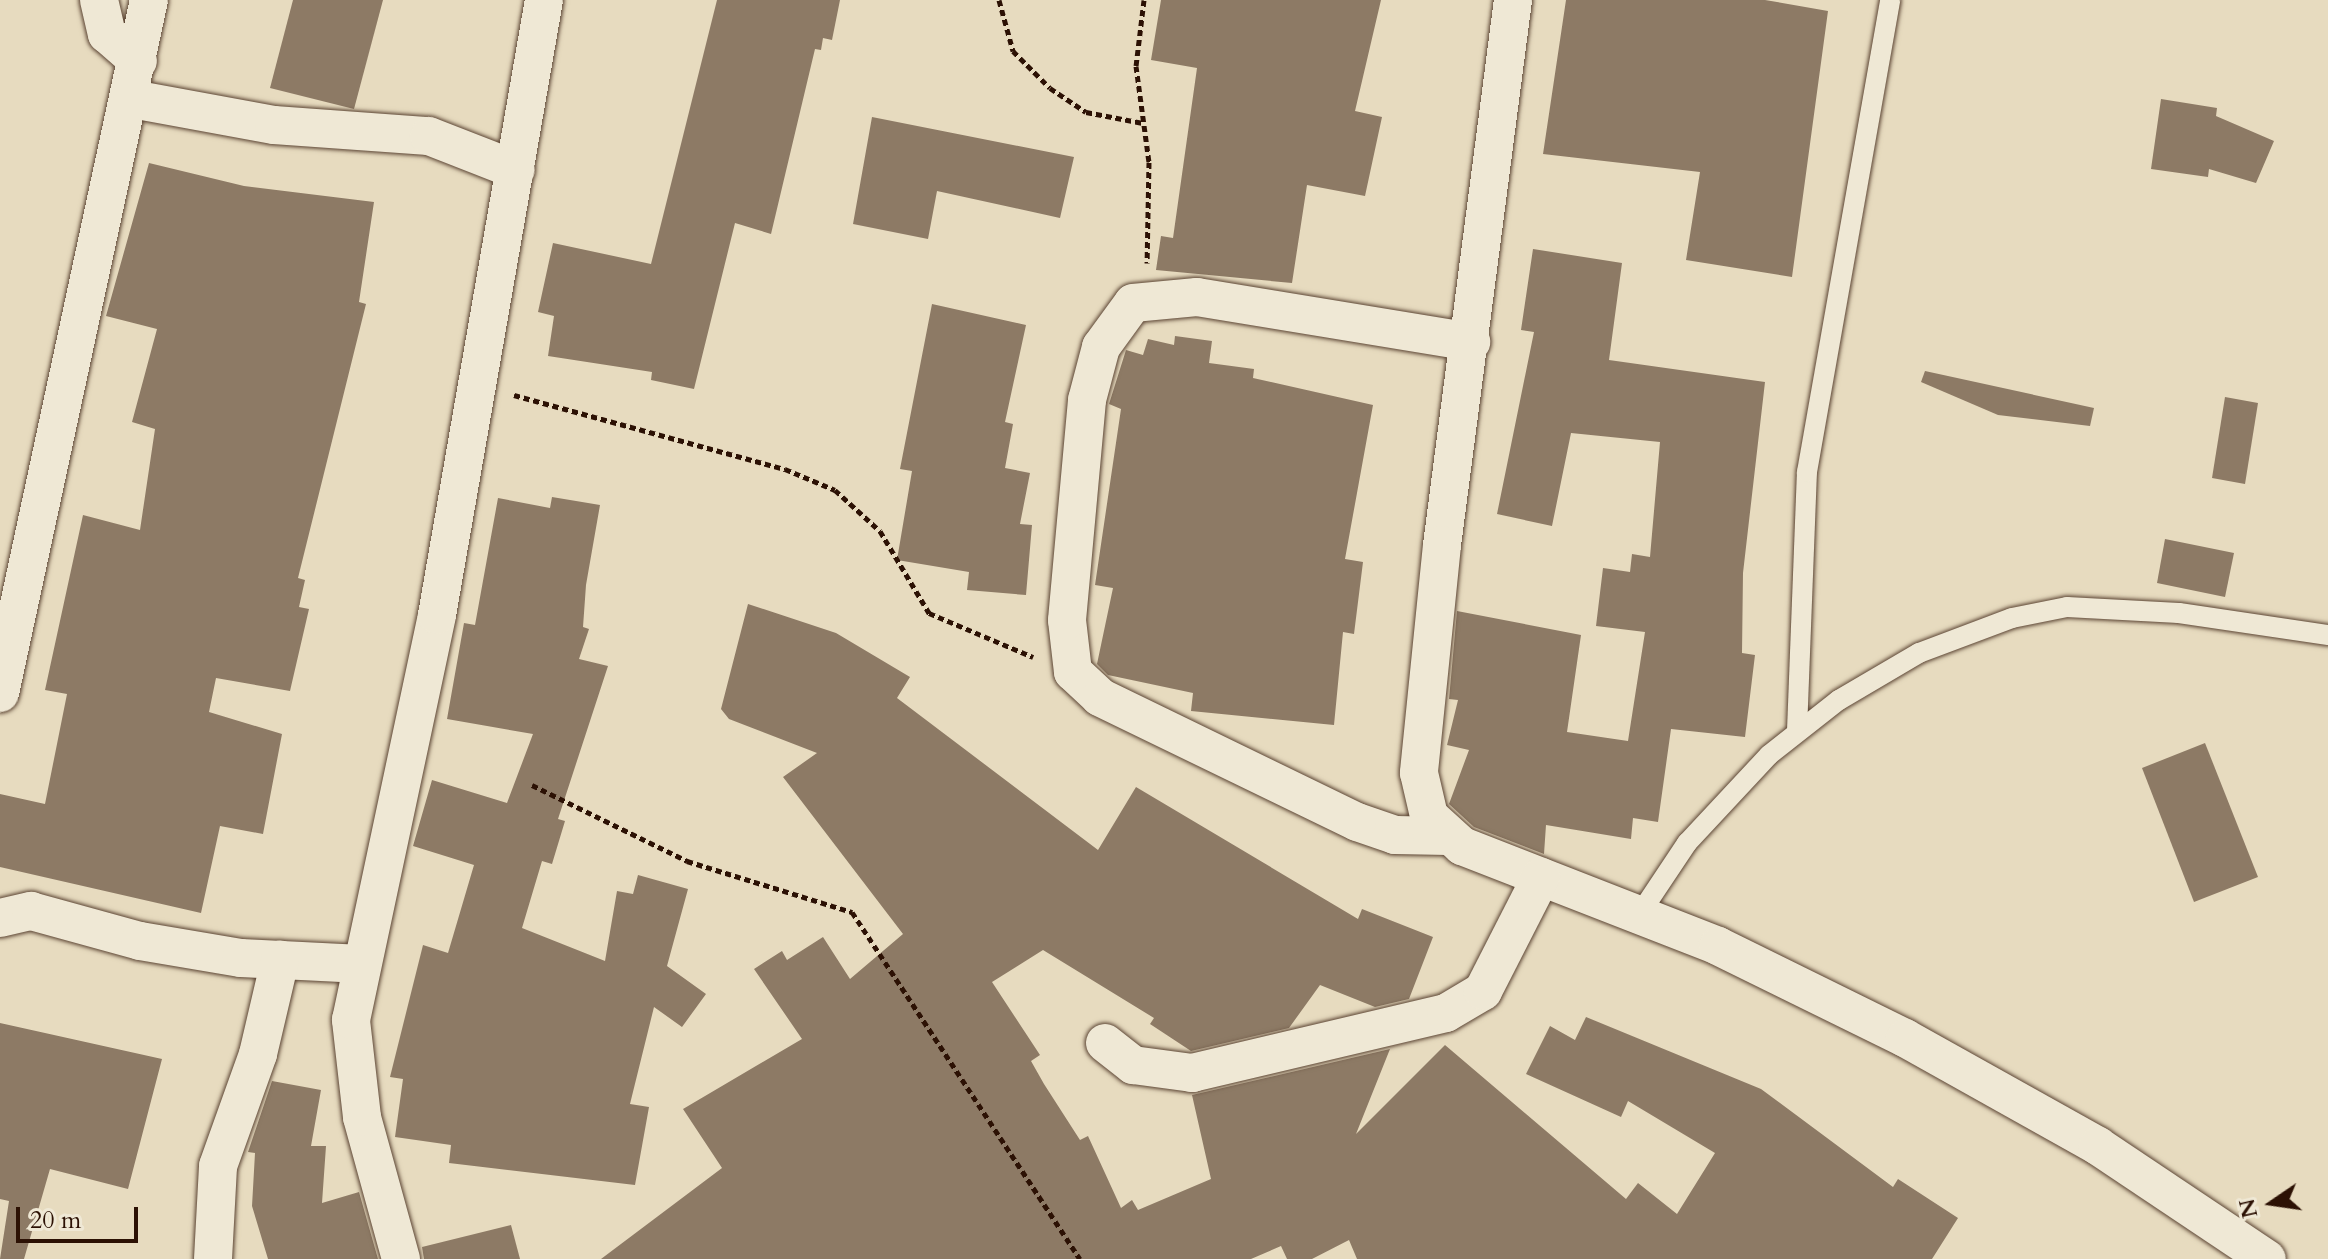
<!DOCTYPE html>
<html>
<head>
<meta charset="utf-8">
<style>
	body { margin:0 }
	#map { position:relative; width:2328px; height:1259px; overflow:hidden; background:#e7dbbf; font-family:Cardo,serif }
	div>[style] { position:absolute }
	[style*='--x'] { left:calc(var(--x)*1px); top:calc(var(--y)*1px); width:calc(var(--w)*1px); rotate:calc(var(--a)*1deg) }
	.building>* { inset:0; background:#8d7a65 }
	.path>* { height:5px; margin-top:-2.5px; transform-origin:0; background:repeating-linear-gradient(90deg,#2c1104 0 6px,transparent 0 10px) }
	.roads { filter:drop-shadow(0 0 2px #5b4433) drop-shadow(0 0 2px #5b4433) }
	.service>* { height:20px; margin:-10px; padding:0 10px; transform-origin:10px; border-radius:10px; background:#efe8d5 }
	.minor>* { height:38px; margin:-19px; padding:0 19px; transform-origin:19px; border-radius:19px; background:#efe8d5 }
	span { translate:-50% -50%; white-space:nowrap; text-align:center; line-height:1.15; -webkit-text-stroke:6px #efe8d5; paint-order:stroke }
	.north { position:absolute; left:2232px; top:1163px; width:80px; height:80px; -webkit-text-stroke:6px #efe8d5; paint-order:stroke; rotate:257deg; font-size:22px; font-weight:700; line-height:32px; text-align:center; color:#2c1104 }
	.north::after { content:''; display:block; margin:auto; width:28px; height:36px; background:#2c1104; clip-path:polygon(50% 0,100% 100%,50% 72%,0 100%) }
	.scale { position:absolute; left:16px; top:1207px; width:122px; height:36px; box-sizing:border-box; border:4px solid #2c1104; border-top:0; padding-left:10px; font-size:24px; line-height:28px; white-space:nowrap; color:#2c1104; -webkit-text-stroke:6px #efe8d5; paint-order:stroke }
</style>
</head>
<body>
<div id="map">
	<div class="building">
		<i style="clip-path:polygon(293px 0,383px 0,354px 109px,270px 88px)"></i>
		<i style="clip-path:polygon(717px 0,840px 0,832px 40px,823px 38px,821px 50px,815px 49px,771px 234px,735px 223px,694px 389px,651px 380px,652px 372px,548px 356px,554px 316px,538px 312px,553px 243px,651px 264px)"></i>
		<i style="clip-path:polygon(1161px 0,1381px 0,1355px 111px,1382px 117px,1365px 196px,1307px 185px,1292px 283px,1156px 270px,1161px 236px,1173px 238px,1197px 68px,1151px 60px)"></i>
		<i style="clip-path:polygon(1566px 0,1765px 0,1828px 11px,1792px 277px,1686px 260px,1700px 172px,1543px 154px)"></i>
		<i style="clip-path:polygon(2161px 99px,2217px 108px,2216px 116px,2274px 141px,2256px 183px,2209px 169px,2208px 177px,2151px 169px)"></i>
		<i style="clip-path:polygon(872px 117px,1074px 157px,1060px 218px,937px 191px,928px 239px,853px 224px)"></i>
		<i style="clip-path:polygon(149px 163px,244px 186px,374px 202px,359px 302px,366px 304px,298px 578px,305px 580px,299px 607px,309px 609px,290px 691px,216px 678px,209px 712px,282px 734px,263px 834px,220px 826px,201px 913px,0 867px,0 794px,45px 804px,67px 694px,45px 690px,83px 515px,140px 530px,155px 429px,132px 422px,157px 329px,106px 316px)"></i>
		<i style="clip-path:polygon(1533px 249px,1622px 263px,1609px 360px,1765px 382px,1743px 573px,1742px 653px,1755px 655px,1745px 737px,1671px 729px,1658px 822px,1633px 818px,1631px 839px,1546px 825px,1544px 854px,1474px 827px,1449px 804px,1469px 750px,1447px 745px,1458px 700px,1449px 699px,1457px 611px,1581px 635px,1567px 732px,1628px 741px,1645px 632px,1596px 626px,1603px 568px,1630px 572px,1632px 554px,1650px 557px,1660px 442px,1571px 433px,1552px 526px,1497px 514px,1534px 332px,1521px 330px)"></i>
		<i style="clip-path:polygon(932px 304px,1026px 325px,1005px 422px,1013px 424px,1005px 468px,1030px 473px,1020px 524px,1032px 525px,1026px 595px,967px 590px,969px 572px,897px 560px,912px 471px,900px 469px)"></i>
		<i style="clip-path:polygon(1175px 336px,1212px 341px,1209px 363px,1254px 369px,1253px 378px,1373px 405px,1345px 559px,1363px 562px,1354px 634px,1343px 632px,1334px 725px,1191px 711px,1193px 693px,1108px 675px,1097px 664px,1113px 588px,1095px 585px,1121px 409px,1109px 404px,1126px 350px,1143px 355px,1148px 339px,1174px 345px)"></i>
		<i style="clip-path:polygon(1925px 371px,2094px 408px,2090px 426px,1998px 415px,1921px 382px)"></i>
		<i style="clip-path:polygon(2225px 397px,2258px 403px,2245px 484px,2212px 478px)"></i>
		<i style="clip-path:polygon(552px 497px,600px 505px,586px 585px,583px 627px,589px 629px,579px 659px,608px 666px,558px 819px,565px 821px,552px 864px,542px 861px,522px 928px,605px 961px,617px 891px,633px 894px,638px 875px,688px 889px,667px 966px,706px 994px,682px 1027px,654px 1007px,630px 1104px,649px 1107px,635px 1185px,449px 1163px,451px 1145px,395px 1137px,403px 1079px,390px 1077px,423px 945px,448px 953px,474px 865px,413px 846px,432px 780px,507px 803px,533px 734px,447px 719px,464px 623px,475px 625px,498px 498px,550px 508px)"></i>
		<i style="clip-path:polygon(2165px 539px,2234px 553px,2225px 597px,2157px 583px)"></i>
		<i style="clip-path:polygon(748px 604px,836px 633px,910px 677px,897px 698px,1098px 850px,1136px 787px,1358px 919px,1362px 909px,1433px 937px,1409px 999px,1375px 1007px,1320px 985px,1289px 1028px,1191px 1051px,1150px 1024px,1154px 1018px,1043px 950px,992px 982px,1040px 1055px,1031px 1061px,1044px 1084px,1080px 1140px,1088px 1136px,1121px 1208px,1132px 1200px,1138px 1210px,1211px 1179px,1192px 1095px,1390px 1049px,1356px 1134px,1445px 1045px,1626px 1199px,1638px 1183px,1677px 1214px,1715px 1153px,1628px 1101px,1621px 1117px,1526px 1074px,1550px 1026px,1575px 1040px,1586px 1017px,1761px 1089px,1893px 1187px,1898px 1179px,1958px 1218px,1932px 1259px,1357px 1259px,1349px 1240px,1312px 1259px,1287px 1259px,1281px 1246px,1251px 1259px,601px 1259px,722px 1168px,683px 1109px,802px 1039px,754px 969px,782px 951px,787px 960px,823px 937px,850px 979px,903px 934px,783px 777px,817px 753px,729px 719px,721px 709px)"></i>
		<i style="clip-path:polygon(2205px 743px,2258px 877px,2194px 902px,2142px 768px)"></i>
		<i style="clip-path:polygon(0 1023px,162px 1059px,128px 1189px,50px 1169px,24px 1259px,0 1259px,9px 1201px,0 1199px)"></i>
		<i style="clip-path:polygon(272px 1081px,321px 1090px,311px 1146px,326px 1146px,322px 1203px,359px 1192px,378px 1259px,268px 1259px,252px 1206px,255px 1153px,248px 1152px)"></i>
		<i style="clip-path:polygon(511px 1225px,520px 1259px,424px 1259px,422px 1247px)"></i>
	</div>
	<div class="path">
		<i style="--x:999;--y:0;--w:53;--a:74.6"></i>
		<i style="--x:1013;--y:51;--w:52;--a:45"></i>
		<i style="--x:1050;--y:88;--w:43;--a:33.7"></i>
		<i style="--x:1086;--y:112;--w:58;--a:10.9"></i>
		<i style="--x:1144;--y:0;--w:66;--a:96.9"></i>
		<i style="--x:1136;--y:66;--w:97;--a:82.3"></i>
		<i style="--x:1149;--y:162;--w:101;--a:91.1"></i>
		<i style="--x:514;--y:395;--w:281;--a:15.3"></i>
		<i style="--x:785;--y:469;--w:54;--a:22.8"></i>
		<i style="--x:835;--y:490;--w:61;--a:42.3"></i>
		<i style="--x:880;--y:531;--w:96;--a:59.1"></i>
		<i style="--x:929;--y:613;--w:113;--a:22.9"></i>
		<i style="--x:532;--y:785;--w:173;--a:26.1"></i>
		<i style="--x:687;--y:861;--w:173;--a:17.2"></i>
		<i style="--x:852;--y:912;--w:415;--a:56.7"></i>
	</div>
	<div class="roads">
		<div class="service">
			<i style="--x:1797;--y:731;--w:259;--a:-87.8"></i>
			<i style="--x:1807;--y:472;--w:479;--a:-80"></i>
			<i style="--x:1639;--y:915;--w:87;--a:-56.3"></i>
			<i style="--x:1687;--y:843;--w:120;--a:-47"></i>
			<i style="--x:1769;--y:755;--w:89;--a:-38.2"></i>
			<i style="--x:1839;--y:700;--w:93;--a:-30.4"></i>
			<i style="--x:1919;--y:653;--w:99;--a:-20.6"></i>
			<i style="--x:2012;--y:618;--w:56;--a:-11.3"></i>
			<i style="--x:2067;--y:607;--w:112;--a:3.1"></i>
			<i style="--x:2179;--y:613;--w:151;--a:8.4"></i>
		</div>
		<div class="minor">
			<i style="--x:99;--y:0;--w:35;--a:77"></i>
			<i style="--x:107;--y:34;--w:41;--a:41.1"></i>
			<i style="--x:1513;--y:0;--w:550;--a:97.42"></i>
			<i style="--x:1442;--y:545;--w:229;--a:95.8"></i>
			<i style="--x:1419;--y:773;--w:44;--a:76.9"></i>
			<i style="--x:1429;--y:816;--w:45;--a:42.3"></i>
			<i style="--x:1462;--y:846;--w:275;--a:21.3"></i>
			<i style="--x:1718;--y:946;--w:208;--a:26.2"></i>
			<i style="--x:1905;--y:1038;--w:221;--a:29.2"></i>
			<i style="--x:2098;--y:1146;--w:203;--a:33.8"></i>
			<i style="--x:132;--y:99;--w:144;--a:10.4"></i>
			<i style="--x:274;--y:125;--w:155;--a:4.1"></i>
			<i style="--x:429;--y:136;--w:93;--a:21.3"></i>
			<i style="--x:0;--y:693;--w:709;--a:-77.87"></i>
			<i style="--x:1448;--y:836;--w:53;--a:-178.9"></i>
			<i style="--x:1395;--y:835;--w:40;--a:-161.1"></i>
			<i style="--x:1357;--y:822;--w:286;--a:-154.1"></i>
			<i style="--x:1100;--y:697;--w:37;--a:-137"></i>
			<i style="--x:1073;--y:672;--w:52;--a:-96.6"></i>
			<i style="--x:1067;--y:620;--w:221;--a:-84.8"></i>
			<i style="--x:1087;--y:400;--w:55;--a:-75.2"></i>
			<i style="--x:1101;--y:347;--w:54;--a:-54"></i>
			<i style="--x:1133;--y:303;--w:64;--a:-5.4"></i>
			<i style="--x:1197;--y:297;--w:278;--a:9.3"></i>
			<i style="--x:0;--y:918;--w:32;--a:-13"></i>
			<i style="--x:31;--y:911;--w:113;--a:15.4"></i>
			<i style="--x:140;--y:941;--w:102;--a:9.6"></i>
			<i style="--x:241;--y:958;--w:121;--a:2.8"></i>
			<i style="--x:1105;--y:1043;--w:36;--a:38"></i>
			<i style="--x:1133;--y:1065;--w:60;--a:7.7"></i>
			<i style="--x:1192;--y:1073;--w:261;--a:-13.3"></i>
			<i style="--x:1446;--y:1013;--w:43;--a:-30.7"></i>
			<i style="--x:1483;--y:991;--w:128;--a:-63"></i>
			<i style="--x:213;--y:1259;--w:93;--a:-86.9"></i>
			<i style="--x:218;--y:1166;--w:119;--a:-70.3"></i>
			<i style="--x:258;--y:1054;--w:97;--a:-76.8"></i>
			<i style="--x:401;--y:1259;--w:147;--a:-105.4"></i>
			<i style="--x:362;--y:1117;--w:98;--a:-96.5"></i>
			<i style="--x:351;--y:1020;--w:414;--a:-78"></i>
			<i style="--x:437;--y:615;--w:624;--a:-80.13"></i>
		</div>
	</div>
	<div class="north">N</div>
	<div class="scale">20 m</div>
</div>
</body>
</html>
